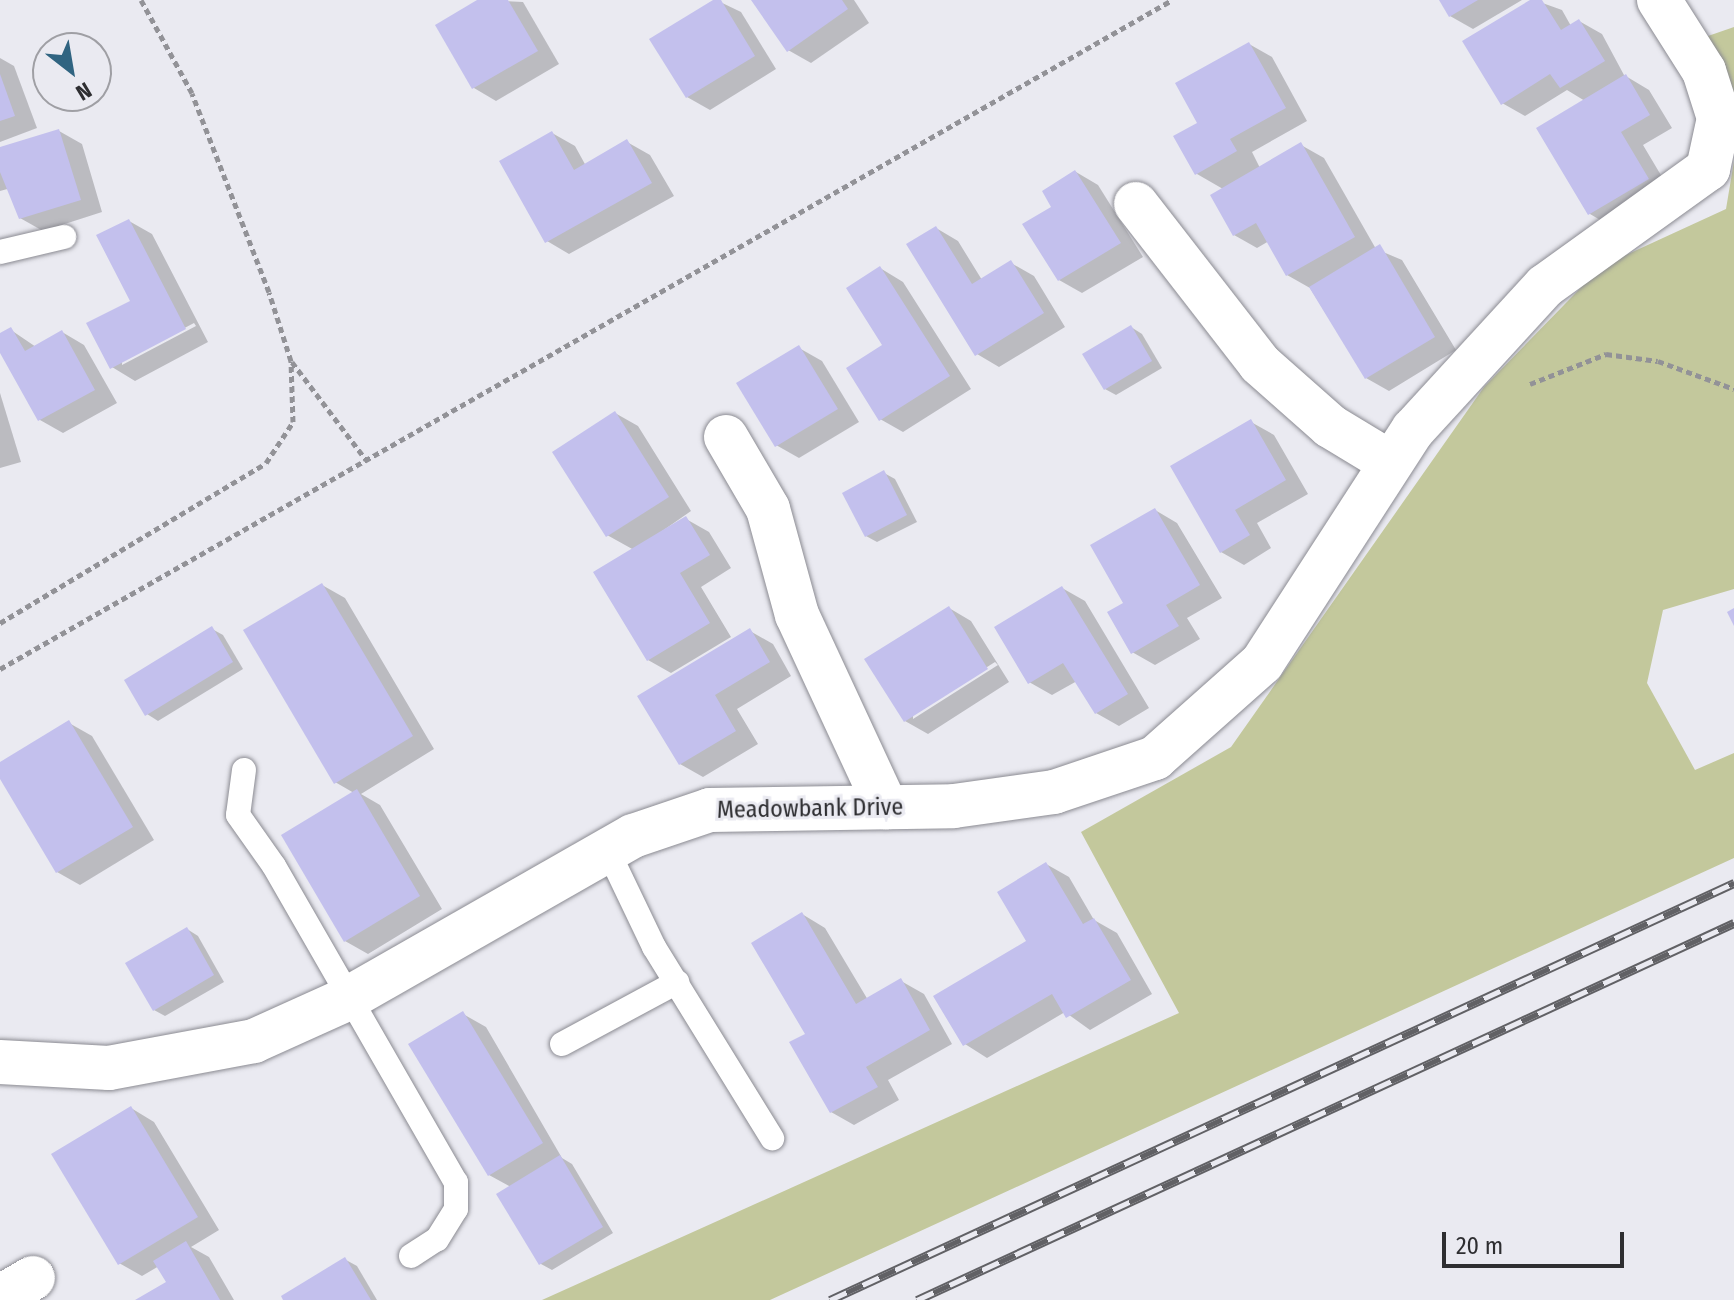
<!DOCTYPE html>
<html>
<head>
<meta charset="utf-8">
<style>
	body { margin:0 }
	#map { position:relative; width:1734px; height:1300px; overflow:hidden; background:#eaeaf1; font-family:"Fira Sans Condensed",sans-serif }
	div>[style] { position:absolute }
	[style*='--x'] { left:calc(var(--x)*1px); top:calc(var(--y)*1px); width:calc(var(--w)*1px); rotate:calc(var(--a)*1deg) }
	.green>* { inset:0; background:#c3c89c }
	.shadow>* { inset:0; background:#0003 }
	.building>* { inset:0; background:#c3c0ed }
	.path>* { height:5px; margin-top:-2.5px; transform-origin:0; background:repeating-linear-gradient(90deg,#929297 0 6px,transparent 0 10px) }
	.roads { filter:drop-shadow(0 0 2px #8b8b92) drop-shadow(0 0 2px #8b8b92) }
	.service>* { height:24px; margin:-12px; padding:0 12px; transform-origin:12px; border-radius:12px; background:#fff }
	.minor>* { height:44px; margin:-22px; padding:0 22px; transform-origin:22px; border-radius:22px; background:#fff }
	.rail>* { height:9px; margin-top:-4.5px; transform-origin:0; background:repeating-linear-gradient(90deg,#eaeaf1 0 18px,#616165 0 36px); box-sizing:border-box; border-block:2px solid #616165 }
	span { translate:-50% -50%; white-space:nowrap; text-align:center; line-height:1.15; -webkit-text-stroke:6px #eaeaf1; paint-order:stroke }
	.street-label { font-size:24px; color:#2e2e31 }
	.north { position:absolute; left:32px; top:32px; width:80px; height:80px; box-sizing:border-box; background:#eaeaf1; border:2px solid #9f9fa4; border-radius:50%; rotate:149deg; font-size:22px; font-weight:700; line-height:32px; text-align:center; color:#2e2e31 }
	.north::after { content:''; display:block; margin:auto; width:28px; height:36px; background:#306481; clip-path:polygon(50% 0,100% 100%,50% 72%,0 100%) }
	.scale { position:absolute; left:1442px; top:1232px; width:182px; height:36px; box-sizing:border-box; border:4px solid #2e2e31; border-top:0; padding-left:10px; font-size:24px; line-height:28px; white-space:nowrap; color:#2e2e31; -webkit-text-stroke:6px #eaeaf1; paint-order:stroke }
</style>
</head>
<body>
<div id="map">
	<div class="green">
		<i style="clip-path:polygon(1734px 27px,1734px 95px,1708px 36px)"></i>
		<i style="clip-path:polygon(1734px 161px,1734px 589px,1663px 610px,1647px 683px,1695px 770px,1734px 753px,1734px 858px,770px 1300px,542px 1300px,1179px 1013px,1081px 832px,1231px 747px,1484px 387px,1602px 266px,1726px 209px)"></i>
	</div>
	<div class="shadow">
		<i style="clip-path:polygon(481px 0,523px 2px,559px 64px,496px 101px,474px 88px)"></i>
		<i style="clip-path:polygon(716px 0,741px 12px,776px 69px,710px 110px,687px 97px)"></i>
		<i style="clip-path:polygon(753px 0,854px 0,869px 23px,811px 63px,788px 50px)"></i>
		<i style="clip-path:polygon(1441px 0,1522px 0,1473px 29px,1450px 16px)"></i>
		<i style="clip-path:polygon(1534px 0,1562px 10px,1571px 26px,1579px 21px,1602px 34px,1624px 75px,1649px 90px,1672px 128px,1643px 145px,1671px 192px,1612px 227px,1590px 214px,1585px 101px,1567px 90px,1525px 116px,1502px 103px)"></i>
		<i style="clip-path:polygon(1249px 44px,1272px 57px,1307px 121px,1252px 152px,1260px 168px,1301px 145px,1324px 158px,1376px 249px,1402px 260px,1456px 350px,1389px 391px,1366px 378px,1310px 288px,1287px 275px,1269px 241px,1257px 248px,1234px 235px,1223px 189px,1197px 174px,1199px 124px)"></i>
		<i style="clip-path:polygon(0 58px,14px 66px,37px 128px,0 142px)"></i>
		<i style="clip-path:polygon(59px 131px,82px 144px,102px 212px,43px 231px,20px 218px,11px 188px,0 191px,0 149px)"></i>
		<i style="clip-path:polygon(552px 133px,575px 146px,586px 166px,627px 142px,650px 155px,674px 196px,569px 254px,547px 241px)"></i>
		<i style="clip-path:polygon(1076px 172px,1098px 185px,1143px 257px,1082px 293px,1059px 280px,1054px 207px)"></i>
		<i style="clip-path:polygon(evenodd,129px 221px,152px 234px,208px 342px,135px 381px,112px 367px,133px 302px,129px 221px,194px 323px,196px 326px,122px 365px,122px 361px,194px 323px)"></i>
		<i style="clip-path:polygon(936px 228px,958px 241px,982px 280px,1011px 263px,1034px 276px,1065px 327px,999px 367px,977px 354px)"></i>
		<i style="clip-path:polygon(880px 268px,903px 282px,971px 389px,903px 432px,880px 419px,885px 345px)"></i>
		<i style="clip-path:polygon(1131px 327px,1142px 334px,1162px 368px,1116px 395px,1105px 389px)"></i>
		<i style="clip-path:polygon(11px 330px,36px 347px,62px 332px,84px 345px,117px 403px,63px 433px,40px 420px,0 349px,0 336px)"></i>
		<i style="clip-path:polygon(799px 348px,822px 361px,859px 422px,799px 458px,776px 445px)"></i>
		<i style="clip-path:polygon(0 393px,21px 462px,0 468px)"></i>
		<i style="clip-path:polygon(615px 413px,638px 426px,691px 511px,638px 548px,686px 519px,709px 532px,731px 568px,701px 587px,731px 637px,671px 673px,648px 660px,634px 550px,607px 535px)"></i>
		<i style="clip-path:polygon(1251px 422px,1274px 435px,1308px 494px,1257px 523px,1271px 548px,1244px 565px,1221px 552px)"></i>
		<i style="clip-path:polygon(884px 473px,895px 479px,917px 522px,877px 542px,866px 536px)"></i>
		<i style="clip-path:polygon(1155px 510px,1177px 523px,1222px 598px,1187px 618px,1200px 639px,1155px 665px,1132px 652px,1126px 604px)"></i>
		<i style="clip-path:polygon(322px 585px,345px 598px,434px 749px,361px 794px,380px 805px,442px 909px,368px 954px,345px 941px,354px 793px,335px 782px)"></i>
		<i style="clip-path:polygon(1062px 588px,1085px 601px,1149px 708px,1119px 726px,1096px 713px,1077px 681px,1052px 695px,1029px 682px)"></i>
		<i style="clip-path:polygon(evenodd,949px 608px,971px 621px,1009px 682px,928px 734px,905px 721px,949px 608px,995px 662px,998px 665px,913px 719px,913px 714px,995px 662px)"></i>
		<i style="clip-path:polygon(212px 629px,223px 635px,243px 669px,158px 721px,147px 714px)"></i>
		<i style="clip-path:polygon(750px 631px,773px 644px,791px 676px,737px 709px,758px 744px,703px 777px,680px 764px,640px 697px)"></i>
		<i style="clip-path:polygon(69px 723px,92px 736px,154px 840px,80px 885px,57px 872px,0 775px,0 764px)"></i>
		<i style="clip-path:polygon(1046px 864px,1069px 877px,1094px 920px,1117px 933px,1152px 994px,1090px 1030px,1065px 1012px,987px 1058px,965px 1044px,1029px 942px)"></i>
		<i style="clip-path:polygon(802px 914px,825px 928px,868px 1000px,901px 981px,924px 994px,952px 1044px,888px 1080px,899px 1100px,854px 1125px,831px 1112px,807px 1035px)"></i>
		<i style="clip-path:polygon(187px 929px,198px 936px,224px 982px,165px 1016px,154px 1010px)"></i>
		<i style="clip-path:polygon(463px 1014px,486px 1027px,562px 1158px,572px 1164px,613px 1233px,552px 1270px,541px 1264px,511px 1187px,489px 1175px)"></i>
		<i style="clip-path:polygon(131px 1108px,154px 1122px,219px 1230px,191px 1247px,209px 1257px,234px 1300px,139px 1300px,169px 1282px,159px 1266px,142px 1276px,119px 1263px)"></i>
		<i style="clip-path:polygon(346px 1260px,357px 1266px,377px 1300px,285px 1300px)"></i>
	</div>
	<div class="building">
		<i style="clip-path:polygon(477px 0,508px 0,538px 51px,472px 89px,435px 25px)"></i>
		<i style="clip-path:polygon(713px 0,721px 0,755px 56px,686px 98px,649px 39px)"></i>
		<i style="clip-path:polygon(751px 0,842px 0,848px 9px,787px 52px)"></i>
		<i style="clip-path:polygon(1439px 0,1478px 0,1449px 17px)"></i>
		<i style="clip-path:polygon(1530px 0,1542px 0,1561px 30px,1579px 19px,1605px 61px,1560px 88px,1550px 74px,1501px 105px,1462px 41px)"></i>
		<i style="clip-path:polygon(1249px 42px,1286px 108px,1230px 139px,1237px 151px,1195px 175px,1173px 136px,1197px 123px,1175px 83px)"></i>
		<i style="clip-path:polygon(0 74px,15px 116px,0 121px)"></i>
		<i style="clip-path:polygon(1626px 74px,1650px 115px,1621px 132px,1649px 179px,1588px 215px,1536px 128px)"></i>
		<i style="clip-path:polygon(59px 129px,81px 200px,19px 219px,0 172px,0 147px)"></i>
		<i style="clip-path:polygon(552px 131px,574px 170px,627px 139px,652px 183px,545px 243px,499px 161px)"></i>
		<i style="clip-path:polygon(1301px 142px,1355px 237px,1286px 276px,1256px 223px,1233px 236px,1210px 195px)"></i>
		<i style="clip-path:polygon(1075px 170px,1121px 243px,1058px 281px,1022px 224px,1051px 207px,1042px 191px)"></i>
		<i style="clip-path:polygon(129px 219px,186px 329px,110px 369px,86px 323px,130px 301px,96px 235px)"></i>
		<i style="clip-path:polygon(936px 226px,972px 284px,1011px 260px,1044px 313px,975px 356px,906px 244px)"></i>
		<i style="clip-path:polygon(1380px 244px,1435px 337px,1365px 379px,1309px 287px)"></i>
		<i style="clip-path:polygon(880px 266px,950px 376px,879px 421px,846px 368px,882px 345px,846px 288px)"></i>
		<i style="clip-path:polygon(1131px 325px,1152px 361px,1104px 390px,1082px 354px)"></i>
		<i style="clip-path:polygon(11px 327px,25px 351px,62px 330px,95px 390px,38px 421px,0 353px,0 333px)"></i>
		<i style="clip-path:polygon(799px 345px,838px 409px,775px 447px,736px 383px)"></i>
		<i style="clip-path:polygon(615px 411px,669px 497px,606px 537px,552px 452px)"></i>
		<i style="clip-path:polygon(1251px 419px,1286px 480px,1235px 510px,1250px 535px,1220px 553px,1170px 466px)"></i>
		<i style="clip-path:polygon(884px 470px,907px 515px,865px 537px,842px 493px)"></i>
		<i style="clip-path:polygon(1155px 508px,1200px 585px,1166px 605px,1179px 626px,1131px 654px,1107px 612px,1123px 603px,1090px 545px)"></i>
		<i style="clip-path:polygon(686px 516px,710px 555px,680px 573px,710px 623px,647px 661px,593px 572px)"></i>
		<i style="clip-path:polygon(322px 583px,413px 736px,334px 784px,243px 630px)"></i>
		<i style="clip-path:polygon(1062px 586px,1128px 694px,1095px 714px,1063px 663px,1028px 684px,994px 627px)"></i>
		<i style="clip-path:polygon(949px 606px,988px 669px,904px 722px,864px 659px)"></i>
		<i style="clip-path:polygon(1734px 608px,1734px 626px,1727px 612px)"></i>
		<i style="clip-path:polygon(212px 626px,233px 662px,145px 716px,124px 680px)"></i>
		<i style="clip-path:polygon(750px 628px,770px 662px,715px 695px,736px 731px,679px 765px,637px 696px)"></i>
		<i style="clip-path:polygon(69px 720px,133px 827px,56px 873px,0 779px,0 762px)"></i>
		<i style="clip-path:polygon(357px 789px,420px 896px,344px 942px,281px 835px)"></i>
		<i style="clip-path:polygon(1046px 862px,1083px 924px,1094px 918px,1131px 980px,1066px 1018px,1052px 994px,963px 1046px,933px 996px,1026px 941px,997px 892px)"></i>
		<i style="clip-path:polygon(802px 912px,856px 1004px,901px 978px,930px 1030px,866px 1067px,878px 1087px,830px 1113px,789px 1042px,805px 1034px,751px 943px)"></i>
		<i style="clip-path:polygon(187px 927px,214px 975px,153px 1011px,125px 963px)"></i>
		<i style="clip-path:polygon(463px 1011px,543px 1143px,488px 1176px,408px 1044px)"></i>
		<i style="clip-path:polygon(131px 1106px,198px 1217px,118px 1265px,51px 1154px)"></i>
		<i style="clip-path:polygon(560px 1155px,603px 1227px,539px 1265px,496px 1194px)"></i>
		<i style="clip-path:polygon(186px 1241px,220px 1300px,135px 1300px,166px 1282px,153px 1261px)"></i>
		<i style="clip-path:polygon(345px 1257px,371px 1300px,283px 1300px,281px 1296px)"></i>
	</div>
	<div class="path">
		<i style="--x:292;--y:362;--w:123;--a:52.9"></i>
		<i style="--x:1530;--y:384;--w:82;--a:-21.5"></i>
		<i style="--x:1606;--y:354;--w:52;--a:7.7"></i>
		<i style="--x:1658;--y:361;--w:81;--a:20.2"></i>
		<i style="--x:0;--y:623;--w:310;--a:-31"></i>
		<i style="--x:266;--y:463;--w:49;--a:-56.6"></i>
		<i style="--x:293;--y:422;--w:61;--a:-91.9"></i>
		<i style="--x:291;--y:361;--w:72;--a:-107.7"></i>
		<i style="--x:269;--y:292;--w:213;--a:-111.2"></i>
		<i style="--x:192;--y:93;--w:106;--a:-118.7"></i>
		<i style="--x:0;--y:669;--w:1349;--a:-29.72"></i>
	</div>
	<div class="roads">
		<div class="service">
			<i style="--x:0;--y:252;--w:66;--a:-13.2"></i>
			<i style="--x:244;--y:770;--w:45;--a:97.6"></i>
			<i style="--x:238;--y:815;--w:62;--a:54.8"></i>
			<i style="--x:274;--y:866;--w:365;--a:60.1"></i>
			<i style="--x:456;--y:1182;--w:27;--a:90"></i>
			<i style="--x:456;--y:1209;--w:36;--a:122"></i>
			<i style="--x:437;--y:1239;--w:31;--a:147"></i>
			<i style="--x:608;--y:851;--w:106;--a:64.4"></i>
			<i style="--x:654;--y:947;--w:225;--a:58.3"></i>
			<i style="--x:562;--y:1044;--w:131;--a:-28.3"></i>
		</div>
		<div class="minor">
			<i style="--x:1136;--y:204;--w:202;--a:52.2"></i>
			<i style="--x:1260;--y:364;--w:94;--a:41.5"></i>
			<i style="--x:1330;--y:426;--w:71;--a:31.2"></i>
			<i style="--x:726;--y:437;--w:83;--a:59.7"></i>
			<i style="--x:768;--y:509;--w:110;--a:74.7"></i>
			<i style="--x:797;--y:615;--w:212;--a:65.1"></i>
			<i style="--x:0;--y:1062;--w:109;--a:3.2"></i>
			<i style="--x:109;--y:1068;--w:147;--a:-10.5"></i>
			<i style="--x:254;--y:1041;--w:102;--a:-24.3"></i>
			<i style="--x:347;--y:999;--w:329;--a:-29.7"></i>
			<i style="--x:633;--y:836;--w:81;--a:-18.7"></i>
			<i style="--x:710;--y:810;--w:244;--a:-0.9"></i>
			<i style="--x:954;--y:806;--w:101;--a:-8"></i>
			<i style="--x:1054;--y:792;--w:107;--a:-18.6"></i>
			<i style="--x:1155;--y:758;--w:143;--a:-41.6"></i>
			<i style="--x:1262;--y:663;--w:278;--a:-57.1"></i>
			<i style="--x:1413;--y:430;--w:195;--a:-47.5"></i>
			<i style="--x:1545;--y:286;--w:201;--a:-35.7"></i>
			<i style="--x:1708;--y:169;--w:52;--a:-77.8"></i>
			<i style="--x:1719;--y:118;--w:49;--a:-107.7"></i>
			<i style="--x:1704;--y:71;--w:84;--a:-122.4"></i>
			<i style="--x:0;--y:1297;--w:38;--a:-30"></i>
		</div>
	</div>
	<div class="rail">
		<i style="--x:830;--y:1300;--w:996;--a:-24.76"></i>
		<i style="--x:917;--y:1300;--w:900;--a:-24.77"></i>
	</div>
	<div class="street-label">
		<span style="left:810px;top:809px;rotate:-1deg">Meadowbank Drive</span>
	</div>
	<div class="north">N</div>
	<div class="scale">20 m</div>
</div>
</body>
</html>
